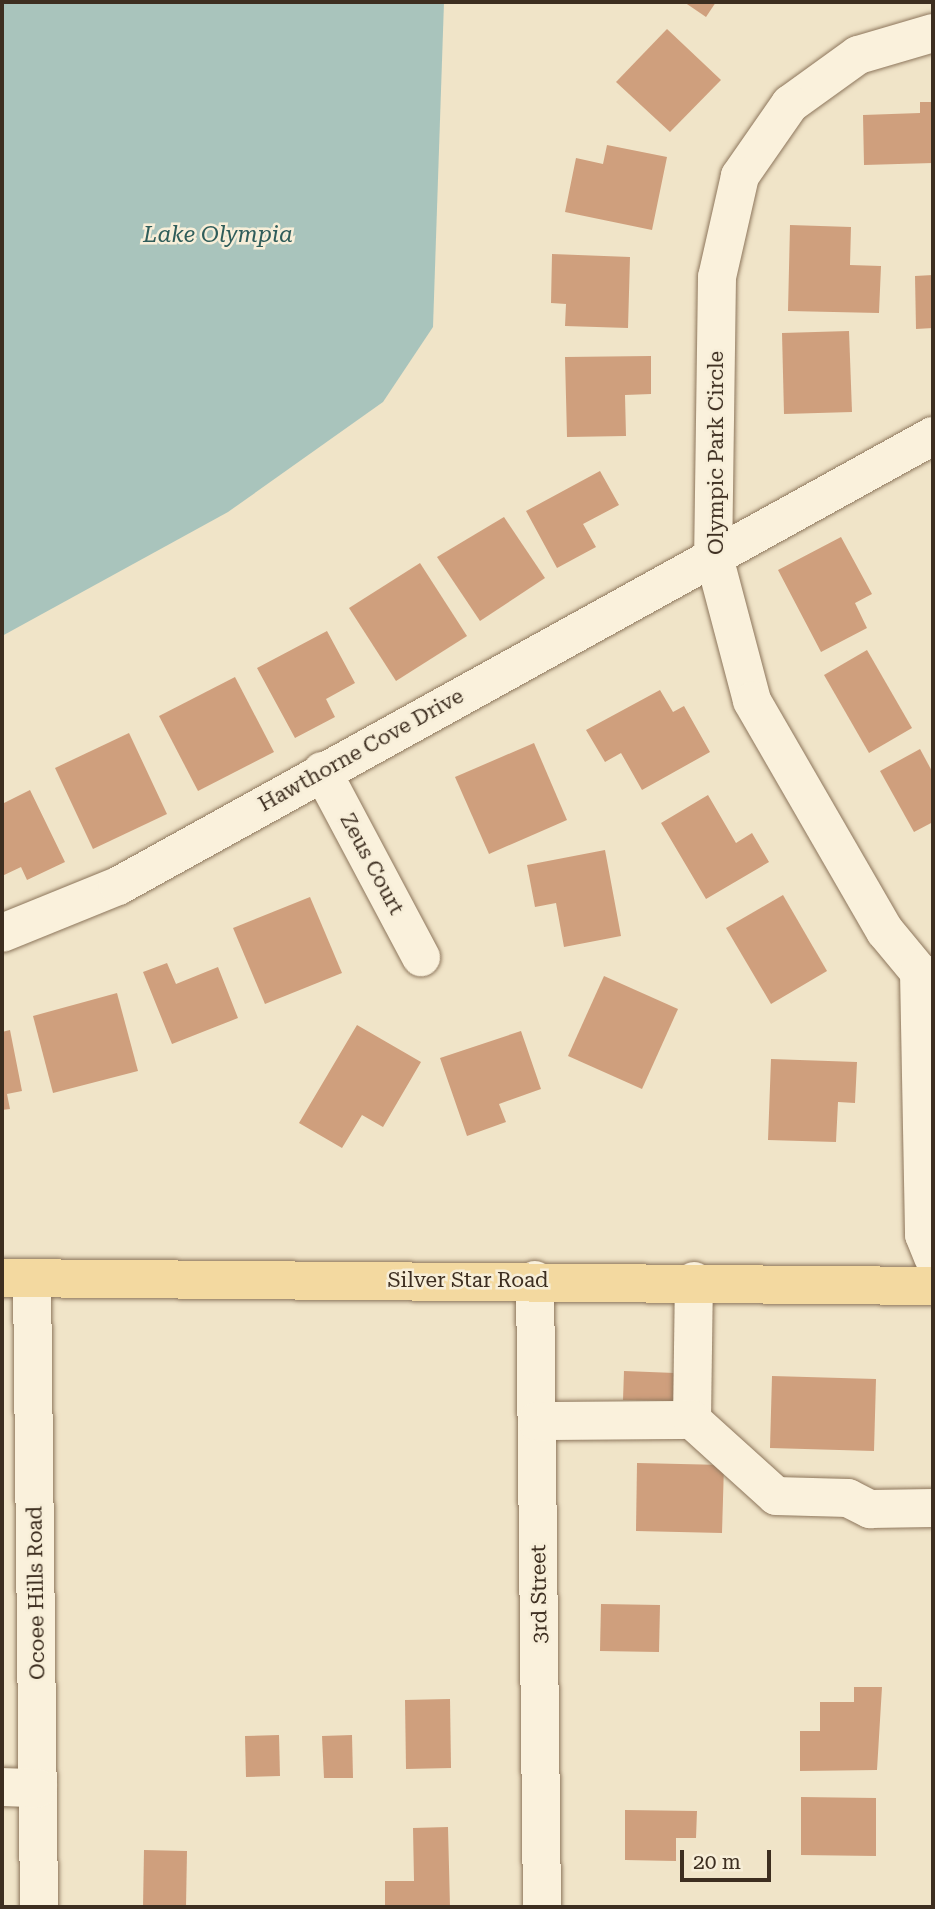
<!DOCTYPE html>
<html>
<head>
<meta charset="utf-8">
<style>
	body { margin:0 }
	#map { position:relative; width:935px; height:1909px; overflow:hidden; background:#f0e4c8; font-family:"Roboto Serif",serif }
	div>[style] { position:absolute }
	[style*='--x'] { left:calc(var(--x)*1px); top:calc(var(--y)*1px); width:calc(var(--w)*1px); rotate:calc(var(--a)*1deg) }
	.water>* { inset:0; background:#a9c4bc }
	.building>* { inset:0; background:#cf9f7d }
	.roads { filter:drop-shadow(0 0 2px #8d765c) drop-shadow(0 0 2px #8d765c) }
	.minor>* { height:38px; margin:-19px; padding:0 19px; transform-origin:19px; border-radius:19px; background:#faf1dc }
	.major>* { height:38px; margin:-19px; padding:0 19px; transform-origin:19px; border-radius:19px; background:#f3d9a0 }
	span { translate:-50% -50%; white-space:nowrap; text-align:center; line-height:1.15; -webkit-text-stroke:5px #f7eed8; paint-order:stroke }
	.street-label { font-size:21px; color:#3d2e20 }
	.water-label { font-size:23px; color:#2f5d5a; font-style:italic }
	.frame { position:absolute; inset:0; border:4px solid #3d2e20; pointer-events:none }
	.scale { position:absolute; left:680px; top:1850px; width:91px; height:32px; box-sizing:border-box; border:4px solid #3d2e20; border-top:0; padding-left:9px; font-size:21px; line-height:24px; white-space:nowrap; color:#3d2e20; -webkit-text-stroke:5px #f7eed8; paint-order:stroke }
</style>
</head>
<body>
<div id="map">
	<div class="water">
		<i style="clip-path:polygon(2px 2px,444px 2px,433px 327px,383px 402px,228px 512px,2px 636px)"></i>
	</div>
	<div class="building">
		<i style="clip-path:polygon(684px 2px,716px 2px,706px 17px)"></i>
		<i style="clip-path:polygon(667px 29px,721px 80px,670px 132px,616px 82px)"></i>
		<i style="clip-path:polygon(920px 102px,933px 102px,933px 163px,864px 165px,863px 115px,920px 113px)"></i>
		<i style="clip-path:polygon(607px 145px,667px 157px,652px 230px,565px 212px,576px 158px,603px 164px)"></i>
		<i style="clip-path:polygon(790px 225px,851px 227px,850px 265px,881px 266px,879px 313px,788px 311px)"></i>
		<i style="clip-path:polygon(552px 254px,630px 257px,628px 328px,565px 326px,566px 304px,551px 303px)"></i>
		<i style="clip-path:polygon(933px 275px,933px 328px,916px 329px,915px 276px)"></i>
		<i style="clip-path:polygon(849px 331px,852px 412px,784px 414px,782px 333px)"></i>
		<i style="clip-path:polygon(651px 356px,651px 394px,625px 395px,626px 436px,567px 437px,565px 357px)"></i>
		<i style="clip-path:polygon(600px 471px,619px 505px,583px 524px,596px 547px,557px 568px,526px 511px)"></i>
		<i style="clip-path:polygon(504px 517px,545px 578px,480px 621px,437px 557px)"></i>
		<i style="clip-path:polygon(841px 537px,872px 594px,855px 603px,867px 628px,821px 652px,778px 570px)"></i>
		<i style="clip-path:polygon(420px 563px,467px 636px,396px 681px,349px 608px)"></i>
		<i style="clip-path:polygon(327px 631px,355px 683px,326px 699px,335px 717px,295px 738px,257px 668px)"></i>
		<i style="clip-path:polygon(867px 650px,912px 728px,869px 753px,824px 675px)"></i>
		<i style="clip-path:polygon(235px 677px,274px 752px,198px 791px,159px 716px)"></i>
		<i style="clip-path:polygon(660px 690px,673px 712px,684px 706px,710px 752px,642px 790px,621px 753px,605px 762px,586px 730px)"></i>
		<i style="clip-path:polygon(129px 733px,167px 814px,93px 849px,55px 768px)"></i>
		<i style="clip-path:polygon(534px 743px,567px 820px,489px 854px,455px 777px)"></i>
		<i style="clip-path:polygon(920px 749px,933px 773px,933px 822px,914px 832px,880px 771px)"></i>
		<i style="clip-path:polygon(30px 790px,65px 862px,27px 880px,21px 867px,2px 876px,2px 804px)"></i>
		<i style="clip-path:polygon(708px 795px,736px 843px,752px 833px,769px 862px,706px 899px,661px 823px)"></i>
		<i style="clip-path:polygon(605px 850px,621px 936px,564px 947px,556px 903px,535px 907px,527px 865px)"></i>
		<i style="clip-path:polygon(783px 895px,827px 971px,771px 1004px,726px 928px)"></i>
		<i style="clip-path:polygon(310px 897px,342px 973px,265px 1004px,233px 928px)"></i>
		<i style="clip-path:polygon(167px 963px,176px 984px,218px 967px,238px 1018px,172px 1044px,143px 972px)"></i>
		<i style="clip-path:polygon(604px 976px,678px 1009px,642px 1089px,568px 1056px)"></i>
		<i style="clip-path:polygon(117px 993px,138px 1071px,53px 1093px,33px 1016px)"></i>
		<i style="clip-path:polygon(357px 1025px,421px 1062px,383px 1127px,362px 1115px,342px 1148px,299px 1123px)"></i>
		<i style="clip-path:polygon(10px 1030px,22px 1091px,7px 1094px,10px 1109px,2px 1110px,2px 1032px)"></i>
		<i style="clip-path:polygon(521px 1031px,541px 1089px,499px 1104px,506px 1122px,467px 1136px,440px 1058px)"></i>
		<i style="clip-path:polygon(771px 1059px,857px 1062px,855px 1103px,838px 1102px,836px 1142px,768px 1140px)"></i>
		<i style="clip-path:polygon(624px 1371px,675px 1373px,675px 1401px,623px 1400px)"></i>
		<i style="clip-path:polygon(772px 1376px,876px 1379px,874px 1451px,770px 1448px)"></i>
		<i style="clip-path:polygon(637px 1463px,724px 1465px,722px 1533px,636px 1531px)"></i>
		<i style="clip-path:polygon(601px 1604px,660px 1605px,659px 1652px,600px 1651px)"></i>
		<i style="clip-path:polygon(854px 1687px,882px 1687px,877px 1770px,800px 1771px,800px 1731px,820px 1731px,820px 1702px,854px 1702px)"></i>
		<i style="clip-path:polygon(450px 1699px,451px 1768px,406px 1769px,405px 1700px)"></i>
		<i style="clip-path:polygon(279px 1735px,280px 1776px,246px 1777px,245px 1736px)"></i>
		<i style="clip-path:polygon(352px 1735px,353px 1778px,324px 1778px,322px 1736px)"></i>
		<i style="clip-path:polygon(801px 1797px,876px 1798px,876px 1856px,801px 1855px)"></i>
		<i style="clip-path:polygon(625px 1810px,697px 1811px,696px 1838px,676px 1838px,676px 1861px,625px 1860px)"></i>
		<i style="clip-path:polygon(448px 1827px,450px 1907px,385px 1907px,385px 1881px,414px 1881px,413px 1828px)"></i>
		<i style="clip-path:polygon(144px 1850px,187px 1851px,186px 1907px,143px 1907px)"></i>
	</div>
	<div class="roads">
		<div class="minor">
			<i style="--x:933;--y:33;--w:78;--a:163.7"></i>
			<i style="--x:858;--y:55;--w:84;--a:144.2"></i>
			<i style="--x:790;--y:104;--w:88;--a:124.8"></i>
			<i style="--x:740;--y:176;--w:104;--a:102.8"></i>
			<i style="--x:717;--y:277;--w:276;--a:90.8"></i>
			<i style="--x:713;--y:553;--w:153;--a:75.2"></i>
			<i style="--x:752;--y:701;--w:266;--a:60"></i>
			<i style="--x:885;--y:931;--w:53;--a:50.3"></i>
			<i style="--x:919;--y:972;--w:15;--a:23"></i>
			<i style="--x:322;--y:771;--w:211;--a:62"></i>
			<i style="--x:2;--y:933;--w:125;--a:-22.1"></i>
			<i style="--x:118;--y:886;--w:931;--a:-28.91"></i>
			<i style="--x:919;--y:972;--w:263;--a:88.9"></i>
			<i style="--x:924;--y:1235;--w:24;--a:68"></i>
			<i style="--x:32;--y:1278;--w:629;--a:89.36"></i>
			<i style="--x:535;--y:1280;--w:627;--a:89.36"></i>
			<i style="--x:692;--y:1420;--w:139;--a:-89.2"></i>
			<i style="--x:537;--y:1421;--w:155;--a:-0.4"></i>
			<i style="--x:692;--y:1420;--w:113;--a:42.1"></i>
			<i style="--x:776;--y:1496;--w:72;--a:1.6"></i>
			<i style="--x:848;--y:1498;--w:25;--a:27"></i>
			<i style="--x:870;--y:1509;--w:63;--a:-0.9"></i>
			<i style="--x:2;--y:1787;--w:36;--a:2"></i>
		</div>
		<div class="major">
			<i style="--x:2;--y:1278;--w:931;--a:0.49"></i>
		</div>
	</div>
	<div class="street-label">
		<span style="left:716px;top:453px;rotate:-90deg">Olympic Park Circle</span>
		<span style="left:361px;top:750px;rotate:-29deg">Hawthorne Cove Drive</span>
		<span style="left:372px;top:864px;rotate:62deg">Zeus Court</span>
		<span style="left:468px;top:1280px">Silver Star Road</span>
		<span style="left:36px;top:1593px;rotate:-91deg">Ocoee Hills Road</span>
		<span style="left:539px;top:1594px;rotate:-91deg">3rd Street</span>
	</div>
	<div class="water-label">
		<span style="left:218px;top:235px">Lake Olympia</span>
	</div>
	<div class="frame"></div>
	<div class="scale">20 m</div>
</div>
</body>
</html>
